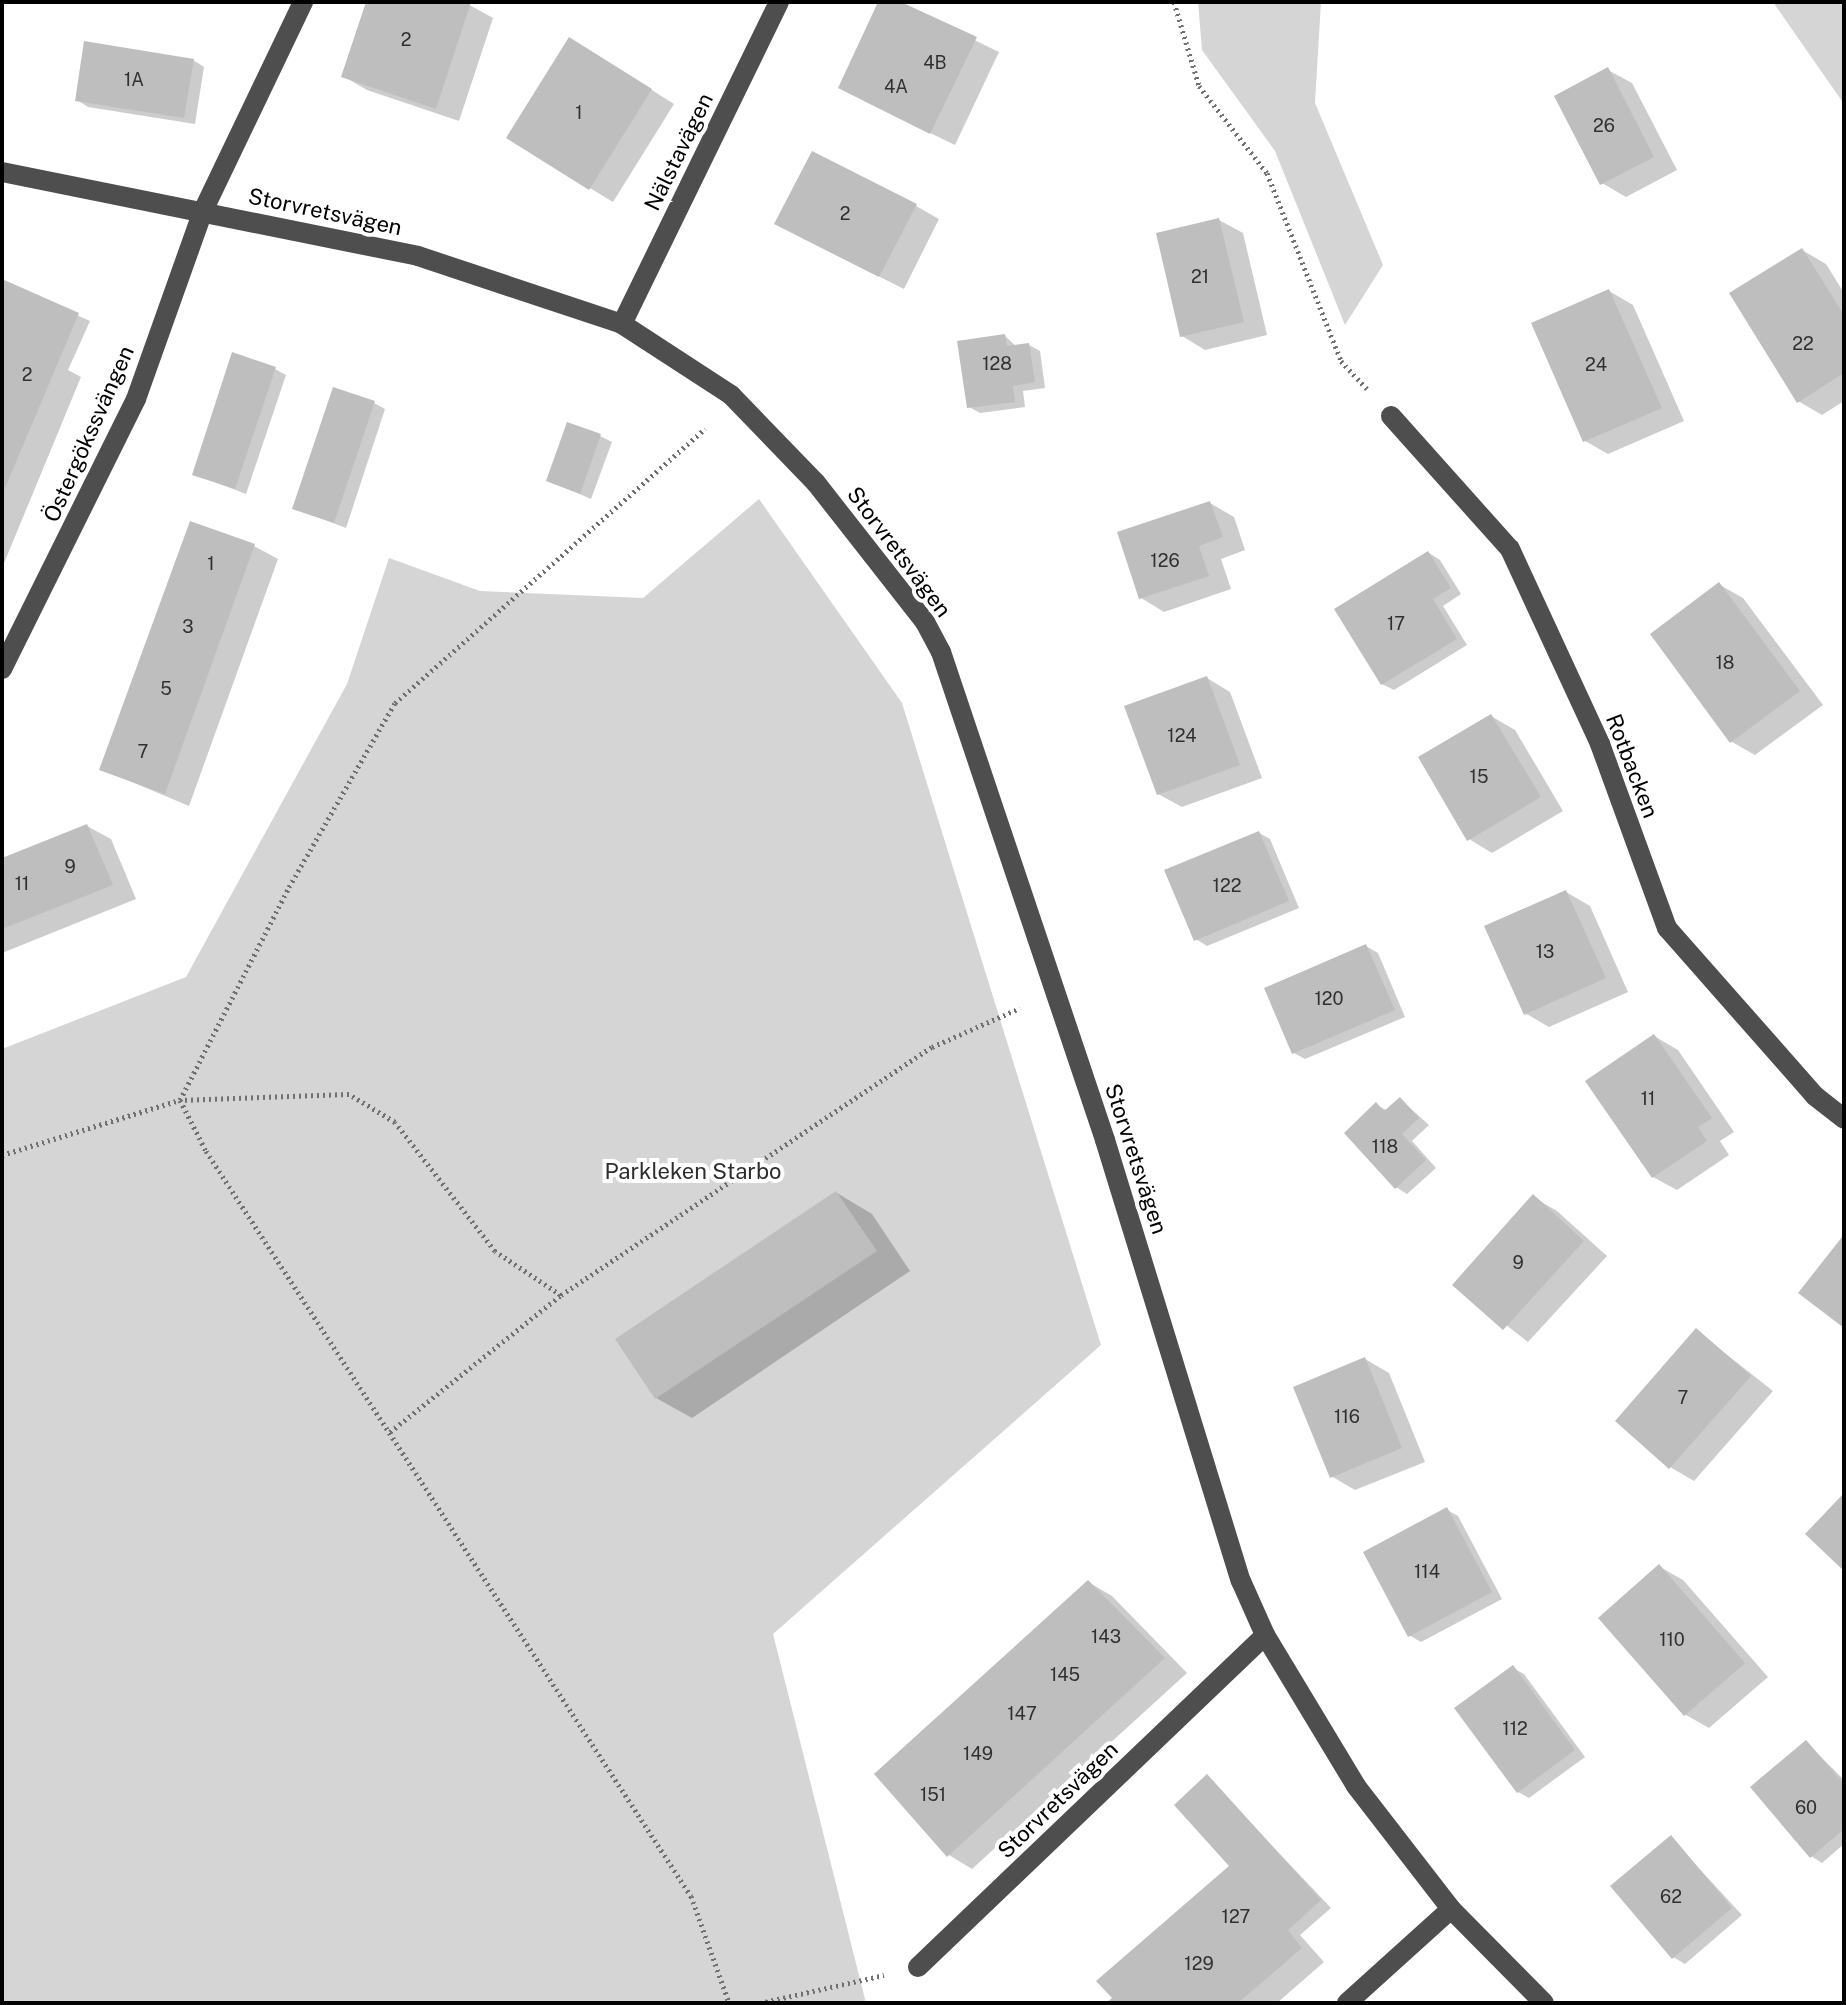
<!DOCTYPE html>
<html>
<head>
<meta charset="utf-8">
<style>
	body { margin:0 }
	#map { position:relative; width:1846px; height:2005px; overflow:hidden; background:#fff; font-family:"Public Sans",sans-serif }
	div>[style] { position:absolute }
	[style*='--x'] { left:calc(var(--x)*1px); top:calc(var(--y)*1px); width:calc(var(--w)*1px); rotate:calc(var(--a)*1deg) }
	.green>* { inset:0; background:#d5d5d5 }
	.shadow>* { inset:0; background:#0003 }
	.building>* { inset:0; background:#bebebe }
	.path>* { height:5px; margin-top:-2.5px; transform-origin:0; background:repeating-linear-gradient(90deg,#707070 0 2px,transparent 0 6px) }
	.minor>* { height:20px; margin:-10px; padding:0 10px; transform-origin:10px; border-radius:10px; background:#4e4e4e }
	span { translate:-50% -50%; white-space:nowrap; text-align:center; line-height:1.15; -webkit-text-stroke:8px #fff; paint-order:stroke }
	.number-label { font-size:18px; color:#303030 }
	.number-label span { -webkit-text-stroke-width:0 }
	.street-label { font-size:22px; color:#000 }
	.park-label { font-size:22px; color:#2c2c2c }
	.frame { position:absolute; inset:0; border:4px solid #000; pointer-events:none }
</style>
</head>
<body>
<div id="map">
	<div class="green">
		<i style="clip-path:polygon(1198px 2px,1321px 2px,1315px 103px,1383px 265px,1345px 325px,1275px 151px,1202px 50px)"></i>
		<i style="clip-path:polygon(1773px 2px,1844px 2px,1844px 104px)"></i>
		<i style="clip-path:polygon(759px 499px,902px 703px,1101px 1345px,773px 1634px,866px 2003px,2px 2003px,2px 1049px,186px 977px,347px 684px,389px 558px,480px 591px,643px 598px)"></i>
	</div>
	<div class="shadow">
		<i style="clip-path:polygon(368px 2px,464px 2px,493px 18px,459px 121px,367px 90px,343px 76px)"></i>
		<i style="clip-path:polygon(880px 2px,896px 2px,999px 52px,955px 145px,864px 101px)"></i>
		<i style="clip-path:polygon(593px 53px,674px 104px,613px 202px,590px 188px)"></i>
		<i style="clip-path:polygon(193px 60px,204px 67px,195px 124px,88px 107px,77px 100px)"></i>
		<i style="clip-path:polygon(1608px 70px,1632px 83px,1677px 170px,1626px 197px,1602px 183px)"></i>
		<i style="clip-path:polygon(916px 206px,939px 219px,904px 289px,800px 237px)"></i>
		<i style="clip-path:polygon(1219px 220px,1243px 233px,1267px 335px,1205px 350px,1182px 336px)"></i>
		<i style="clip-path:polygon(1802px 250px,1826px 264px,1844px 293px,1844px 401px,1822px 415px,1798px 401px)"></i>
		<i style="clip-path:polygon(2px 281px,90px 321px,68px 370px,81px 377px,2px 568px)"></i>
		<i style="clip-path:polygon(1609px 291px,1633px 305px,1684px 421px,1608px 454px,1585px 441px)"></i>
		<i style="clip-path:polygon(1005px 336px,1017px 347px,1029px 345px,1040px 351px,1045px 388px,1023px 391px,1025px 407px,980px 413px,969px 407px)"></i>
		<i style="clip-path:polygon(275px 369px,286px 375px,246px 494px,194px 474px)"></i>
		<i style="clip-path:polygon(374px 403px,385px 409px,346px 528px,294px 508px)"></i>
		<i style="clip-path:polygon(600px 436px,612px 442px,591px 499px,548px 480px)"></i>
		<i style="clip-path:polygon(1210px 503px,1234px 517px,1245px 550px,1221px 559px,1231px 589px,1164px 612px,1141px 598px)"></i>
		<i style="clip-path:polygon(254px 546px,278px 559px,189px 806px,101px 769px)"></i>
		<i style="clip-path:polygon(1429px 553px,1440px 560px,1461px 594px,1443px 606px,1467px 645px,1394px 690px,1382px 684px)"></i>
		<i style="clip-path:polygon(1720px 585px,1743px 598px,1823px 705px,1755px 755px,1732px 742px)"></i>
		<i style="clip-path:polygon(1207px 678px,1230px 692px,1262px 778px,1182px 807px,1158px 794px)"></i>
		<i style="clip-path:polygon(1491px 716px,1515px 730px,1563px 811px,1492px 853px,1469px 839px)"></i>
		<i style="clip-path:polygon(87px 826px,111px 839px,136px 899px,2px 953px,2px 859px)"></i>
		<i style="clip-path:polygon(1259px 833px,1270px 839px,1299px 908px,1207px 946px,1196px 939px)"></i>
		<i style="clip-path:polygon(1566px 892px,1590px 906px,1628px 992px,1549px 1027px,1525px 1013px)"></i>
		<i style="clip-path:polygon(1366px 946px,1378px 953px,1405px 1017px,1305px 1059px,1294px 1053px)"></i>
		<i style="clip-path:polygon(1654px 1036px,1678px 1050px,1734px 1132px,1720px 1141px,1729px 1155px,1677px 1190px,1653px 1177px)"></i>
		<i style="clip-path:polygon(1400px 1099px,1429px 1125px,1412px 1141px,1436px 1168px,1407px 1194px,1396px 1187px,1377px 1105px,1388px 1111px)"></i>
		<i style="clip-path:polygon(837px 1193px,872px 1214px,910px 1271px,692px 1418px,656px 1398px)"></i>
		<i style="clip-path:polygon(1533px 1197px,1557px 1211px,1607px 1256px,1528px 1342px,1455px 1285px)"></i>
		<i style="clip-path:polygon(1697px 1331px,1773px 1391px,1694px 1481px,1670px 1467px)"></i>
		<i style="clip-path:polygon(1365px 1359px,1389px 1373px,1425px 1462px,1355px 1490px,1331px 1476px)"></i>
		<i style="clip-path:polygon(1447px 1510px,1458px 1516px,1502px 1599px,1421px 1642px,1409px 1635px)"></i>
		<i style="clip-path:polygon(1660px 1567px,1683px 1580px,1768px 1677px,1709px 1728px,1686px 1715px,1601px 1618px)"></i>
		<i style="clip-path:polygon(1088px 1582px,1112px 1596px,1187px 1673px,972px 1869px,949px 1855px)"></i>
		<i style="clip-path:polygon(1513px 1668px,1524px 1674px,1585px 1757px,1529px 1798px,1518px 1792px)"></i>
		<i style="clip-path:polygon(1806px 1742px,1844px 1780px,1844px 1844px,1822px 1863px,1811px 1856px)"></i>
		<i style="clip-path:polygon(1207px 1777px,1331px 1908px,1300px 1935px,1324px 1962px,1277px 2003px,1109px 2003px,1237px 1872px)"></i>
		<i style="clip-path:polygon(1671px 1838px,1742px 1915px,1685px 1964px,1673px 1957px)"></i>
	</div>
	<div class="building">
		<i style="clip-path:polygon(366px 2px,471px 2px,436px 109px,341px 77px)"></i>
		<i style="clip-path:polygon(878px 2px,901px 2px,977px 37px,930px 134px,838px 88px)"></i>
		<i style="clip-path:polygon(569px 37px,652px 89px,589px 190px,506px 138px)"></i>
		<i style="clip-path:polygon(84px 41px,194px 59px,184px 118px,75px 101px)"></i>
		<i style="clip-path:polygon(1608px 67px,1654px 157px,1600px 185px,1554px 96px)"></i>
		<i style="clip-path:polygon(812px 151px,917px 204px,879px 277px,774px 224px)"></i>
		<i style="clip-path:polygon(1219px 218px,1244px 322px,1180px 337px,1156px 233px)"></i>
		<i style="clip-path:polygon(1802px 248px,1844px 315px,1844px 373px,1797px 403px,1729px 293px)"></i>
		<i style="clip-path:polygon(2px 279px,79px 313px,2px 495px)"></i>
		<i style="clip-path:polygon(1609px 289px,1662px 408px,1583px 442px,1531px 323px)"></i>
		<i style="clip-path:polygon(1005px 334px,1007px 346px,1029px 343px,1035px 382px,1013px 386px,1015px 402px,967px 408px,957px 341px)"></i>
		<i style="clip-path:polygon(232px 352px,276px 367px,235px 489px,192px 475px)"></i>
		<i style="clip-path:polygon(333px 387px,375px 401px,334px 523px,292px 509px)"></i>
		<i style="clip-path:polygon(567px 422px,601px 434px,580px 494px,546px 481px)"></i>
		<i style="clip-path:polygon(1210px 501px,1223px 537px,1199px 546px,1209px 576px,1139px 599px,1117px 532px)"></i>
		<i style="clip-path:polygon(190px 521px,255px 544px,165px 794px,99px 770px)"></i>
		<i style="clip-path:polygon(1428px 551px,1451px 588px,1433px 599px,1457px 639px,1381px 685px,1334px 609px)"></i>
		<i style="clip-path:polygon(1719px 582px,1800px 691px,1730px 743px,1650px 634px)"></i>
		<i style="clip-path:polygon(1207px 676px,1240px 765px,1157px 795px,1124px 706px)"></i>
		<i style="clip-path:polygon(1491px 714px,1541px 797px,1467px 841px,1418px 757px)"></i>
		<i style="clip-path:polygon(87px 824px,113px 885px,2px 929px,2px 858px)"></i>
		<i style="clip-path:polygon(1259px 831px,1289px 901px,1194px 941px,1164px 870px)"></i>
		<i style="clip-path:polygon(1566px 890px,1606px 978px,1524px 1015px,1484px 926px)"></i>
		<i style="clip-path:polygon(1366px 944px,1395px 1010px,1292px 1054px,1264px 988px)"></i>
		<i style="clip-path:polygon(1654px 1034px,1712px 1118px,1698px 1127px,1707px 1141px,1652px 1178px,1585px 1081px)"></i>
		<i style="clip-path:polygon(1400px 1097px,1419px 1118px,1402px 1134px,1426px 1160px,1395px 1189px,1344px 1133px,1376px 1102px,1384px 1111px)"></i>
		<i style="clip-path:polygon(836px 1191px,877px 1251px,655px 1399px,615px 1339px)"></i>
		<i style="clip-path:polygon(1533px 1194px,1584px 1241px,1503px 1330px,1452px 1285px)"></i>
		<i style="clip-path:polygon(1842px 1237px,1844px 1239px,1844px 1328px,1798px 1293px)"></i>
		<i style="clip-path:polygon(1696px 1328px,1751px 1376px,1669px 1469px,1615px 1421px)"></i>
		<i style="clip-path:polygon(1365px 1357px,1402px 1448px,1330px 1478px,1293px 1387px)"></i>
		<i style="clip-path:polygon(1844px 1493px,1844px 1571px,1805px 1534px)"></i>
		<i style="clip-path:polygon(1447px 1507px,1492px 1592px,1408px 1637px,1363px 1552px)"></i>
		<i style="clip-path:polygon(1659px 1564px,1745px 1663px,1684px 1716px,1598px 1618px)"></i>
		<i style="clip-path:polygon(1088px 1580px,1165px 1658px,947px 1857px,874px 1774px)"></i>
		<i style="clip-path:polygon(1513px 1665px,1575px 1750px,1517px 1793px,1454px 1708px)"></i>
		<i style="clip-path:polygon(1806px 1740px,1844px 1784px,1844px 1829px,1810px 1858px,1750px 1787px)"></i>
		<i style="clip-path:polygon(1207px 1774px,1321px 1900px,1288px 1930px,1302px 1948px,1238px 2003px,1106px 2003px,1112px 1998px,1096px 1981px,1229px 1866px,1174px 1805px)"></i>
		<i style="clip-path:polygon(1671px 1835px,1732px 1908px,1672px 1959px,1610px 1886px)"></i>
	</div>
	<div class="path">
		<i style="--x:1174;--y:2;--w:88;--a:73.4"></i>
		<i style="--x:1199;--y:86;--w:110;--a:52"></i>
		<i style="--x:1267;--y:173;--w:202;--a:68.5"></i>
		<i style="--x:1341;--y:361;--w:38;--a:47"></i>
		<i style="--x:2;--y:1155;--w:186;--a:-17.2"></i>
		<i style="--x:180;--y:1100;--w:57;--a:63"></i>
		<i style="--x:206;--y:1151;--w:889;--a:56.94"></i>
		<i style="--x:691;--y:1896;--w:114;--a:70.4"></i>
		<i style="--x:561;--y:1295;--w:79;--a:-146.3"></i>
		<i style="--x:495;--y:1251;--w:163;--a:-127.8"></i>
		<i style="--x:395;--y:1122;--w:54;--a:-148.7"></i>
		<i style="--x:349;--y:1094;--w:169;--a:178"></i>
		<i style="--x:180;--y:1100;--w:239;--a:-62.9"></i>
		<i style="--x:289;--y:887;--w:212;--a:-60.1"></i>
		<i style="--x:395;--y:703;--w:414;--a:-41.5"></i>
		<i style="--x:390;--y:1432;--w:219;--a:-38.7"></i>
		<i style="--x:561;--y:1295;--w:446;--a:-33.8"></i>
		<i style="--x:932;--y:1047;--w:96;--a:-23.9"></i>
		<i style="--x:760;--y:2003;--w:127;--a:-12.7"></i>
	</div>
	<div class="minor">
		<i style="--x:2;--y:172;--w:424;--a:11.4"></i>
		<i style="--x:418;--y:256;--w:215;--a:18.4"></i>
		<i style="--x:622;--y:324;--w:130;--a:33.1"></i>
		<i style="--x:731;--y:395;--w:122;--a:46"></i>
		<i style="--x:816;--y:483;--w:177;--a:51.9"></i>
		<i style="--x:925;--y:622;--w:34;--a:62"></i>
		<i style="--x:941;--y:652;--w:515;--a:71.42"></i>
		<i style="--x:1105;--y:1140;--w:461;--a:72.9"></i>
		<i style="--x:1241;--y:1581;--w:59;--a:66"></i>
		<i style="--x:1265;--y:1635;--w:176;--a:58.9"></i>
		<i style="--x:1356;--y:1786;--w:155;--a:52.3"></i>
		<i style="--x:1451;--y:1909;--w:132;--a:45.3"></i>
		<i style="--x:622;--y:324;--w:358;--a:-64"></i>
		<i style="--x:1391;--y:416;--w:178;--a:48.2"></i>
		<i style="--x:1510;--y:549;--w:215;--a:65.2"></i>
		<i style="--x:1600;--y:744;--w:196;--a:70"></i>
		<i style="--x:1667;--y:928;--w:224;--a:48.6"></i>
		<i style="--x:1815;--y:1096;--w:37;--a:38"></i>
		<i style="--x:2;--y:669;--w:301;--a:-63.6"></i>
		<i style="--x:136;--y:399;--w:200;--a:-70.4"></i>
		<i style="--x:203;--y:211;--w:232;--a:-64.4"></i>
		<i style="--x:918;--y:1967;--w:480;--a:-43.7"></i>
		<i style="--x:1347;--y:2003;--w:140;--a:-42.1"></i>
	</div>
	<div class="number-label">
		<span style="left:406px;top:40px">2</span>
		<span style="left:935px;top:63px">4B</span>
		<span style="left:134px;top:80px">1A</span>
		<span style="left:896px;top:87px">4A</span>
		<span style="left:579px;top:113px">1</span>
		<span style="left:1604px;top:126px">26</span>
		<span style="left:845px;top:214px">2</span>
		<span style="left:1200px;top:277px">21</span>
		<span style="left:1803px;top:344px">22</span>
		<span style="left:997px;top:364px">128</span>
		<span style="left:1596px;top:365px">24</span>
		<span style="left:27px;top:375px">2</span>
		<span style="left:1165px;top:561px">126</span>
		<span style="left:211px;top:564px">1</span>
		<span style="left:1396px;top:624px">17</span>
		<span style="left:188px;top:627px">3</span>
		<span style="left:1725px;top:663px">18</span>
		<span style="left:166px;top:689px">5</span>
		<span style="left:1182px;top:736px">124</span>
		<span style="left:143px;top:752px">7</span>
		<span style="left:1479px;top:777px">15</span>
		<span style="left:70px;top:867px">9</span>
		<span style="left:22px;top:884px">11</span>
		<span style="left:1227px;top:886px">122</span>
		<span style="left:1545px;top:952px">13</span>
		<span style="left:1329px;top:999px">120</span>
		<span style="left:1648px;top:1099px">11</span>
		<span style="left:1385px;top:1147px">118</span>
		<span style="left:1518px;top:1263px">9</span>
		<span style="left:1683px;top:1398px">7</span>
		<span style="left:1347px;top:1417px">116</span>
		<span style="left:1427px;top:1572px">114</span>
		<span style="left:1106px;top:1637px">143</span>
		<span style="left:1672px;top:1640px">110</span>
		<span style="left:1065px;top:1675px">145</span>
		<span style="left:1022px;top:1714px">147</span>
		<span style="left:1515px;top:1729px">112</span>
		<span style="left:978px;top:1754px">149</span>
		<span style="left:933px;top:1795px">151</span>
		<span style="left:1806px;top:1808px">60</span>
		<span style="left:1671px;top:1897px">62</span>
		<span style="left:1236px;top:1917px">127</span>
		<span style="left:1199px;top:1964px">129</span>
	</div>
	<div class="street-label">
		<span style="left:679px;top:152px;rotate:-64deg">Nälstavägen</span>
		<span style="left:325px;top:212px;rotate:12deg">Storvretsvägen</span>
		<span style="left:89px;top:434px;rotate:-66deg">Östergökssvängen</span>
		<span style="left:899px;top:552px;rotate:53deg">Storvretsvägen</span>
		<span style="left:1632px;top:766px;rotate:69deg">Rotbacken</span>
		<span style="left:1136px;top:1159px;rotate:72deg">Storvretsvägen</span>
		<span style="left:1058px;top:1800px;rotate:-44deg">Storvretsvägen</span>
	</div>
	<div class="park-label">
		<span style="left:693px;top:1172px">Parkleken Starbo</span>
	</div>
	<div class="frame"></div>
</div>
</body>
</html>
